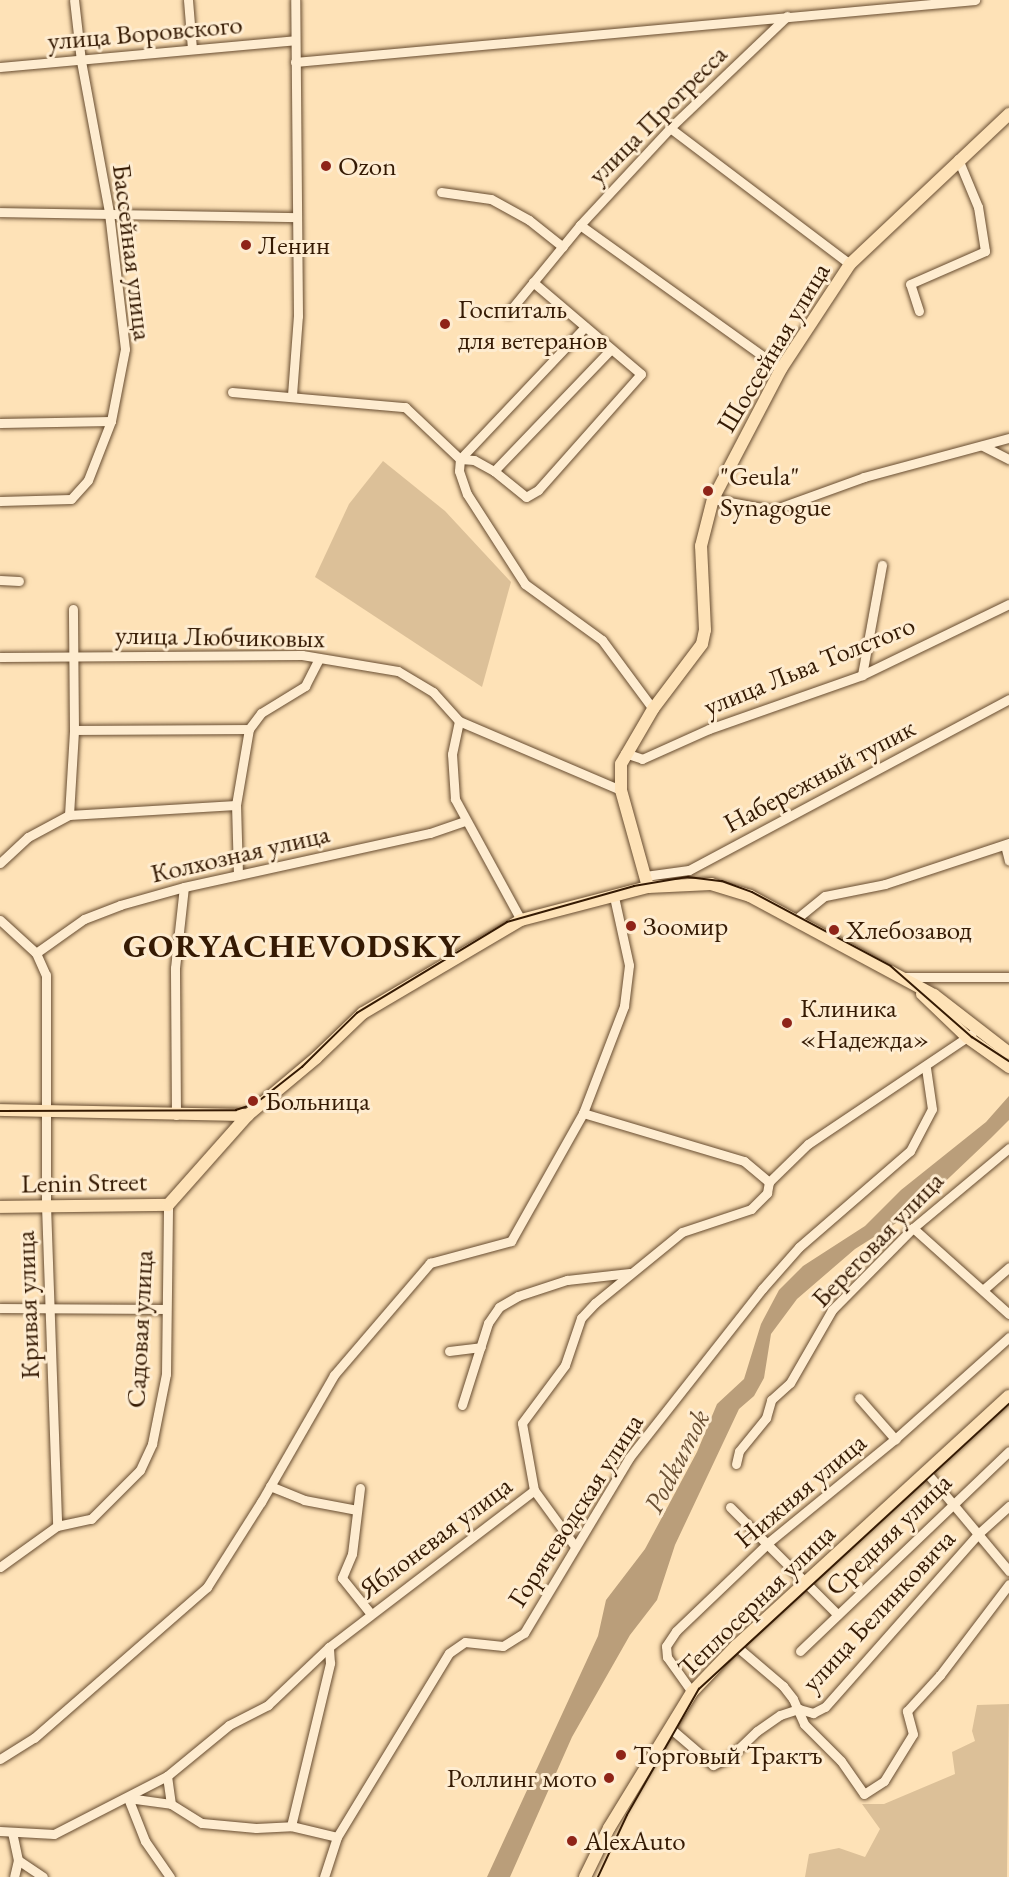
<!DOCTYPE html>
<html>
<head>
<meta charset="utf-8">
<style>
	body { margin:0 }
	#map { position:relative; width:1009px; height:1877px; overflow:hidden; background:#fee2b7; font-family:"EB Garamond",serif }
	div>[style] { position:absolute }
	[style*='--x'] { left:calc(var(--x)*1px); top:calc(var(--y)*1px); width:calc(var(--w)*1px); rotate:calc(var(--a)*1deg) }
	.green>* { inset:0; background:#dcc098 }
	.water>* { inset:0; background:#ba9e7a }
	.roads { filter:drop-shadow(0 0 2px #674c30) drop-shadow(0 0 2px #674c30) }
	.minor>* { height:9px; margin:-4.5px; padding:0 4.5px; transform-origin:4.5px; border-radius:4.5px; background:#feecd0 }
	.major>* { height:12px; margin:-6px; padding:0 6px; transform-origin:6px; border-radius:6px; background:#fee2b7 }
	.tram>* { height:1.5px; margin:-0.75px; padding:0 0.75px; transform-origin:0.75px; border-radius:0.75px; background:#351a03 }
	.dots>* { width:16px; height:16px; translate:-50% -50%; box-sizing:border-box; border:3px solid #feecd0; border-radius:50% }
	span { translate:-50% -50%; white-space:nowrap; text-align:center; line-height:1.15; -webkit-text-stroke:6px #feecd0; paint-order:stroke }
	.street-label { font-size:27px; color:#351a03 }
	.poi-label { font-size:27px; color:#351a03 }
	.left { translate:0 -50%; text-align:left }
	.right { translate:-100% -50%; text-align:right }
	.water-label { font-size:28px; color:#6a4f33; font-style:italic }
	.district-label { font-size:33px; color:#351a03; font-weight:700; letter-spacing:1.5px }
</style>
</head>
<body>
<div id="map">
	<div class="green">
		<i style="clip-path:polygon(383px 461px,445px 511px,511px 582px,482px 687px,315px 577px,349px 504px)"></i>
		<i style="clip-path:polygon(1009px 1704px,1007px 1877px,805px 1877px,809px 1854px,839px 1848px,865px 1857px,880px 1829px,862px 1804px,884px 1804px,955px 1774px,952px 1752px,975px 1741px,972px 1731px,977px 1705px)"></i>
	</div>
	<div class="water">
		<i style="clip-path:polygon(1009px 1096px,1009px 1120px,991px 1138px,912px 1213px,855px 1249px,797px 1299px,771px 1334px,764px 1378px,754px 1396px,739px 1409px,675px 1545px,657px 1600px,630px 1635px,572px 1737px,510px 1877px,487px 1877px,598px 1636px,606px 1600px,645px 1549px,697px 1452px,717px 1404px,744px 1379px,761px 1324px,779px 1290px,803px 1266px,865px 1226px,901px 1190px,986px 1122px)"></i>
	</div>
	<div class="roads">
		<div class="minor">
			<i style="--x:188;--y:0;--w:49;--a:85.3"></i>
			<i style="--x:295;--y:62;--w:683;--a:-5.21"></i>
			<i style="--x:0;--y:67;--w:296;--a:-5.2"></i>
			<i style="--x:670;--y:128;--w:226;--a:37.1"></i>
			<i style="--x:441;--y:192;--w:50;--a:8"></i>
			<i style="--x:491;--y:199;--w:43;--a:28.9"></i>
			<i style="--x:529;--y:220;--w:43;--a:38.5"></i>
			<i style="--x:0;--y:212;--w:297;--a:1"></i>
			<i style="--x:580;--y:225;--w:247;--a:35.6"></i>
			<i style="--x:919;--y:311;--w:28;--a:-108"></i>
			<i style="--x:910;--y:284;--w:82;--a:-23.7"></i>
			<i style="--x:985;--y:251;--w:45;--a:-99"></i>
			<i style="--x:978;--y:207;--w:52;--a:-112.6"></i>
			<i style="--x:508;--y:313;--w:114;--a:-50.7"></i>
			<i style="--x:580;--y:225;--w:132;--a:-47.1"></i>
			<i style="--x:670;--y:128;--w:162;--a:-43.7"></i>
			<i style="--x:232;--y:392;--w:174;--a:5"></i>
			<i style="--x:405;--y:407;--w:76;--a:43.4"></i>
			<i style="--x:460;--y:459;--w:12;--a:95"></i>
			<i style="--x:459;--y:471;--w:24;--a:71"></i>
			<i style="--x:467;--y:494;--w:107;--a:57.2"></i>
			<i style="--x:525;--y:584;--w:95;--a:36"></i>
			<i style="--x:602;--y:640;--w:86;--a:53.5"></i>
			<i style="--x:292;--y:395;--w:79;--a:-85.7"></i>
			<i style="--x:298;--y:316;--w:316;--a:-90.5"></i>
			<i style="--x:0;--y:423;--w:111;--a:-1"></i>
			<i style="--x:983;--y:446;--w:29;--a:27"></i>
			<i style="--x:460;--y:459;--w:14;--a:4"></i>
			<i style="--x:474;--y:460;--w:23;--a:29"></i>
			<i style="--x:494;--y:471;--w:41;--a:39.1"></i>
			<i style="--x:526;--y:497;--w:14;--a:-30"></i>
			<i style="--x:538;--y:490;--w:155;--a:-48.4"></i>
			<i style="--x:641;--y:374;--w:142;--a:-139.6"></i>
			<i style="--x:460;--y:459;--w:182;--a:-46.6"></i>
			<i style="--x:494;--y:471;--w:169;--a:-46.2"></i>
			<i style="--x:713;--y:499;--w:61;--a:10.4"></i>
			<i style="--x:773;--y:510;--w:97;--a:-19.9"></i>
			<i style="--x:864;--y:477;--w:150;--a:-15.1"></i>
			<i style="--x:0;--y:501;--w:71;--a:-1.6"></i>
			<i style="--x:71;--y:499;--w:25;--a:-48"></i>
			<i style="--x:88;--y:480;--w:63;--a:-68.7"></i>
			<i style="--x:111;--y:421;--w:73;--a:-79"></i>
			<i style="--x:125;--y:349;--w:138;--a:-96.7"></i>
			<i style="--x:109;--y:212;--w:154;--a:-100.5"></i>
			<i style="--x:81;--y:61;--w:61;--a:-96.5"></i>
			<i style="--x:0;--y:580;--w:19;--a:3"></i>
			<i style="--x:0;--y:657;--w:302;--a:-0.4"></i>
			<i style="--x:302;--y:655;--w:97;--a:9.5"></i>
			<i style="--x:398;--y:671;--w:41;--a:31"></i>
			<i style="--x:433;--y:692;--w:39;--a:48"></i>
			<i style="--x:459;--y:721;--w:176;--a:23.1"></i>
			<i style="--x:862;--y:675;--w:112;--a:-79.7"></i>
			<i style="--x:459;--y:721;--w:34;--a:102"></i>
			<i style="--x:452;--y:754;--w:45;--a:86.2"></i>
			<i style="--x:455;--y:799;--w:138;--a:61.4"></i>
			<i style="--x:74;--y:730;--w:175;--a:-0.3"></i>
			<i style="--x:625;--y:753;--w:18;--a:19"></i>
			<i style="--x:642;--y:759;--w:73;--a:-24.1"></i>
			<i style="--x:709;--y:729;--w:162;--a:-19.4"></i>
			<i style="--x:862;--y:675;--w:163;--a:-25.8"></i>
			<i style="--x:69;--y:815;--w:85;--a:-86.6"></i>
			<i style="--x:74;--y:730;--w:121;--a:-90.5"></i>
			<i style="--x:1005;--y:845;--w:16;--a:76"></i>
			<i style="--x:0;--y:863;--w:38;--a:-43"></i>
			<i style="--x:28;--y:837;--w:47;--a:-28.2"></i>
			<i style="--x:69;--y:815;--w:167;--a:-3.4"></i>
			<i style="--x:238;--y:875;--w:70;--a:-91.6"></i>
			<i style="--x:236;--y:805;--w:77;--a:-80.3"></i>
			<i style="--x:249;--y:729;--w:20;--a:-53"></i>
			<i style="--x:261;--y:713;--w:52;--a:-31.5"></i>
			<i style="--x:305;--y:686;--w:31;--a:-63"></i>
			<i style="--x:645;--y:876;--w:44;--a:-7.8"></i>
			<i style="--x:689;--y:870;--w:363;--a:-28.1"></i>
			<i style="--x:0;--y:920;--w:49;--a:42.5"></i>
			<i style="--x:36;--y:953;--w:24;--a:66"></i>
			<i style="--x:46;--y:975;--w:230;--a:90"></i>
			<i style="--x:46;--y:1205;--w:321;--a:88"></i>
			<i style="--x:795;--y:920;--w:38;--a:-39"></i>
			<i style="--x:825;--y:896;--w:61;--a:-11.3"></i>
			<i style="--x:885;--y:884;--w:131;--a:-18.3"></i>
			<i style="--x:36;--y:953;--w:59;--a:-35.3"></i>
			<i style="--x:84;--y:919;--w:39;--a:-21"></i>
			<i style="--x:120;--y:905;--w:66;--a:-15.7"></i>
			<i style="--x:184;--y:887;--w:252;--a:-12.4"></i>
			<i style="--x:430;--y:833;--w:36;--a:-19"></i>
			<i style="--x:904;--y:977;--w:105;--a:0"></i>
			<i style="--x:583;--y:1113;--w:168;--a:16.6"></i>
			<i style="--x:744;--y:1161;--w:33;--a:40"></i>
			<i style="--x:176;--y:1115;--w:147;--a:-90.4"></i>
			<i style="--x:175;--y:968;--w:81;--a:-83.7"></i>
			<i style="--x:913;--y:1228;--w:129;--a:41.9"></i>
			<i style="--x:984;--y:1289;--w:33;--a:-41"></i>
			<i style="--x:0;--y:1308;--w:165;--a:0.3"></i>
			<i style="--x:449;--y:1351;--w:32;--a:-7"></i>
			<i style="--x:859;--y:1398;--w:55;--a:48.7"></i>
			<i style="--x:462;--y:1405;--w:86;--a:-72.4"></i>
			<i style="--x:488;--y:1323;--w:19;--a:-55"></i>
			<i style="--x:499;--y:1307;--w:22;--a:-30"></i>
			<i style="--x:518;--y:1296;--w:52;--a:-18.1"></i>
			<i style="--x:567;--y:1280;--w:63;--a:-6.3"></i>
			<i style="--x:736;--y:1464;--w:13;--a:-77"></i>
			<i style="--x:739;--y:1451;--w:43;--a:-50.7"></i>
			<i style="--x:766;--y:1418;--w:19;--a:-74"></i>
			<i style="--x:771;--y:1400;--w:25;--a:-42"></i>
			<i style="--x:790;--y:1383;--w:84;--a:-60.1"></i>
			<i style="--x:832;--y:1310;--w:115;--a:-45.4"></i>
			<i style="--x:913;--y:1228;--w:125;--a:-39.8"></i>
			<i style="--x:927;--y:1473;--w:128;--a:50.1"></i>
			<i style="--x:270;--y:1486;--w:37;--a:22"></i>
			<i style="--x:304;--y:1500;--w:54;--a:10.7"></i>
			<i style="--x:360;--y:1488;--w:66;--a:96.9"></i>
			<i style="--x:352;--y:1554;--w:26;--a:113"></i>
			<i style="--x:342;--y:1578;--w:46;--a:51.1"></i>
			<i style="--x:534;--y:1490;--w:68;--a:54"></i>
			<i style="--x:730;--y:1507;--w:151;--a:45"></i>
			<i style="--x:0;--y:1567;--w:70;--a:-35.7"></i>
			<i style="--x:57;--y:1526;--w:35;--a:-12"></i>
			<i style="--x:91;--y:1519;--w:69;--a:-45"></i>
			<i style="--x:140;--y:1470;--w:29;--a:-65"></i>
			<i style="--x:152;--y:1444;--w:71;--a:-78.7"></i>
			<i style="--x:166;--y:1374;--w:169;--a:-89.3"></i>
			<i style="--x:736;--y:1646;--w:62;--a:40.4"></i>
			<i style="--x:783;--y:1686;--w:16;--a:52"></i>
			<i style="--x:793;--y:1699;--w:27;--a:66"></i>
			<i style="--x:804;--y:1724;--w:52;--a:45"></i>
			<i style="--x:841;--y:1761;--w:40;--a:55.1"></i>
			<i style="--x:864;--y:1794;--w:24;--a:-33"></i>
			<i style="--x:884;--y:1781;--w:55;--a:-58.3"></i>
			<i style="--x:913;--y:1734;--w:24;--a:-105"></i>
			<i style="--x:907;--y:1711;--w:49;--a:-47.5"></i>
			<i style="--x:940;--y:1675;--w:114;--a:-52.8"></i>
			<i style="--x:800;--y:1651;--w:289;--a:-43.7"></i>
			<i style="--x:692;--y:1692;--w:43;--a:-125.5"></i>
			<i style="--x:667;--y:1657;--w:11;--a:-95"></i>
			<i style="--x:666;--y:1646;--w:18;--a:-56"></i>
			<i style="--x:676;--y:1631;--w:129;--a:-43.7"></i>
			<i style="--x:769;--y:1542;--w:163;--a:-39.3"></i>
			<i style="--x:895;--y:1439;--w:153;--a:-41.8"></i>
			<i style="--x:670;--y:1728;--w:57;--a:40.7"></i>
			<i style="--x:713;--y:1765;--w:19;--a:-25"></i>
			<i style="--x:730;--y:1757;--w:37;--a:-44"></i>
			<i style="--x:757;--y:1731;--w:28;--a:-35"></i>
			<i style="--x:780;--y:1715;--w:20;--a:-18"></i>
			<i style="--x:799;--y:1709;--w:15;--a:16"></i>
			<i style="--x:813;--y:1713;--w:13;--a:-27"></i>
			<i style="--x:825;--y:1707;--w:231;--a:-48.5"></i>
			<i style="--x:978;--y:1534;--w:42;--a:-42.1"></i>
			<i style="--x:0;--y:1759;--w:40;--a:-32"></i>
			<i style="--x:34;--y:1738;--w:230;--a:-41.1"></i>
			<i style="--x:207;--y:1587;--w:101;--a:-57.6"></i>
			<i style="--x:261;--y:1502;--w:146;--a:-60.1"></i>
			<i style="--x:334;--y:1375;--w:148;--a:-49.4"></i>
			<i style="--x:430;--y:1263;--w:84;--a:-15.2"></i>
			<i style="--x:511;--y:1241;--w:147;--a:-60.6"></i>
			<i style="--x:583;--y:1113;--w:115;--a:-69"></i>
			<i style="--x:624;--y:1006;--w:41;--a:-83"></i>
			<i style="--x:629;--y:965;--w:70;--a:-102.4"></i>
			<i style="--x:167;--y:1776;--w:28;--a:82"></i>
			<i style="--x:171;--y:1804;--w:36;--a:32"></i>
			<i style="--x:202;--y:1823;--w:54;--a:5.3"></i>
			<i style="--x:256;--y:1828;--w:35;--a:-3"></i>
			<i style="--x:291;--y:1826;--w:47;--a:13.4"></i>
			<i style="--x:291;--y:1826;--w:168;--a:-76.5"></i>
			<i style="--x:330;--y:1663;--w:16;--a:-94"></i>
			<i style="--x:0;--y:1831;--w:54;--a:3.2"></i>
			<i style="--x:54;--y:1834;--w:127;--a:-27.2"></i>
			<i style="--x:167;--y:1776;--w:80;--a:-39.4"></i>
			<i style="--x:229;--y:1725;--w:44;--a:-27.1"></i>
			<i style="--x:268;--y:1705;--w:84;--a:-43.6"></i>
			<i style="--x:329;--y:1647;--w:258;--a:-37.4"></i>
			<i style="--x:534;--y:1490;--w:68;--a:-100.2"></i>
			<i style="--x:522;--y:1423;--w:72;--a:-53.4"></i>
			<i style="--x:565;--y:1365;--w:50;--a:-71.2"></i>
			<i style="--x:581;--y:1318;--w:21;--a:-47"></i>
			<i style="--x:595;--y:1303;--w:112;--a:-39.2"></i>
			<i style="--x:682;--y:1232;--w:73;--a:-18.4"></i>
			<i style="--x:751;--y:1209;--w:23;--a:-45"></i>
			<i style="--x:767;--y:1193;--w:11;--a:-80"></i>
			<i style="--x:769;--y:1182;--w:54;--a:-44.3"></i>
			<i style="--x:808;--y:1144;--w:197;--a:-33.9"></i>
			<i style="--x:12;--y:1832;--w:29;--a:78"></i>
			<i style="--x:18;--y:1860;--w:17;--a:103"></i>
			<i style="--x:18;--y:1860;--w:30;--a:34"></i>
			<i style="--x:170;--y:1877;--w:44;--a:-124.8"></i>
			<i style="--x:145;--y:1841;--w:46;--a:-111.6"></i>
			<i style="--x:128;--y:1798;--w:43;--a:7.9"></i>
			<i style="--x:324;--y:1877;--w:42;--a:-72"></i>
			<i style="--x:337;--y:1837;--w:215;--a:-58.7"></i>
			<i style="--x:449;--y:1653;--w:19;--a:-35"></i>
			<i style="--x:465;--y:1642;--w:38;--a:6"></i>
			<i style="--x:503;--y:1646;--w:25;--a:-32"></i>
			<i style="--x:524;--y:1633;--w:204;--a:-59"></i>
			<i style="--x:629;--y:1458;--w:215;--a:-51.8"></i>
			<i style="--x:762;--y:1289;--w:56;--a:-48.6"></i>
			<i style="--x:799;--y:1247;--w:147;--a:-40.9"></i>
			<i style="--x:910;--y:1151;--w:47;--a:-62.4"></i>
			<i style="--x:932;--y:1109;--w:41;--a:-98.3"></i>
		</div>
		<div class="major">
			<i style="--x:648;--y:887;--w:101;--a:-105.6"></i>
			<i style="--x:621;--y:790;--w:26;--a:-90"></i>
			<i style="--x:621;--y:764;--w:64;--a:-59.8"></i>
			<i style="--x:653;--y:709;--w:81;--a:-53"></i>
			<i style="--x:702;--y:644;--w:14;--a:-78"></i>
			<i style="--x:705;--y:630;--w:84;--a:-92.7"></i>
			<i style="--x:701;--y:546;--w:49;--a:-75.7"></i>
			<i style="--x:713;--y:499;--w:147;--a:-62.4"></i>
			<i style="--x:781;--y:369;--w:126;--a:-56.7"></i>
			<i style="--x:850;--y:264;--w:219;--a:-43.3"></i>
			<i style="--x:922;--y:994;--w:62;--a:43.7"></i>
			<i style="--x:967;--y:1037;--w:52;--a:35.5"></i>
			<i style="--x:0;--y:1110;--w:248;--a:1.2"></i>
			<i style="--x:0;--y:1207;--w:168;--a:-0.7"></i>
			<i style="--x:168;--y:1205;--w:120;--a:-48.4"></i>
			<i style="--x:248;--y:1115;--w:89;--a:-40"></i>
			<i style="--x:316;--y:1058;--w:65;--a:-43.8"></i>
			<i style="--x:363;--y:1013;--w:183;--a:-30.5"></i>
			<i style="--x:521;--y:920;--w:131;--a:-14.6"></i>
			<i style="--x:648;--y:887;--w:63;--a:-2.7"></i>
			<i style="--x:711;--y:884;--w:41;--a:17.1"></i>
			<i style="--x:750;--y:896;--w:209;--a:28.3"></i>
			<i style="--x:934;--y:995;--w:95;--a:37.7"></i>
			<i style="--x:585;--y:1877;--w:55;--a:-63.9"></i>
			<i style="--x:609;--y:1828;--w:159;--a:-58.6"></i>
			<i style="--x:692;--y:1692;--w:64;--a:-46.3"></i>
			<i style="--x:736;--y:1646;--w:370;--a:-42.5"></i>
		</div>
	</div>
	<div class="tram">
		<i style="--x:0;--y:1111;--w:236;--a:-0.2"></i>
		<i style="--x:236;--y:1110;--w:20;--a:-18"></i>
		<i style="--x:255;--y:1104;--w:60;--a:-38.2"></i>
		<i style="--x:302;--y:1067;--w:77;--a:-44.5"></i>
		<i style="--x:357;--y:1013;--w:175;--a:-31.2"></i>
		<i style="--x:507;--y:922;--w:132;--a:-15.8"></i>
		<i style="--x:634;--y:886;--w:55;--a:-9.5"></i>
		<i style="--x:688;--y:877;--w:34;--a:7"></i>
		<i style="--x:722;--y:881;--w:32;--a:20"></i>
		<i style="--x:752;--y:892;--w:157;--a:28"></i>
		<i style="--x:891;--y:966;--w:108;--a:41.2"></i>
		<i style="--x:972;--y:1037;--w:44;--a:33"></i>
		<i style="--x:598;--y:1877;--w:68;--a:-64.9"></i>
		<i style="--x:627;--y:1815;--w:145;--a:-60.3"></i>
		<i style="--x:699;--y:1689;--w:421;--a:-42.6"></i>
	</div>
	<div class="dots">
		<i style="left:326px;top:166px;background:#8f2418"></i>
		<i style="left:246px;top:245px;background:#8f2418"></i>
		<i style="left:445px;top:324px;background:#8f2418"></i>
		<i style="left:708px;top:491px;background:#8f2418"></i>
		<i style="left:631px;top:926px;background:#8f2418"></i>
		<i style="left:834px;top:930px;background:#8f2418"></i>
		<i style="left:787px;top:1023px;background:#8f2418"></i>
		<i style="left:253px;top:1101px;background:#8f2418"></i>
		<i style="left:621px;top:1755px;background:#8f2418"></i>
		<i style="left:609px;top:1778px;background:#8f2418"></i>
		<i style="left:572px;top:1841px;background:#8f2418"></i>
	</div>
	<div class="street-label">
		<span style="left:145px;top:32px;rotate:-5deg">улица Воровского</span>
		<span style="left:657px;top:114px;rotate:-45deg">улица Прогресса</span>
		<span style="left:133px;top:252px;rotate:83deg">Бассейная улица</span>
		<span style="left:773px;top:347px;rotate:-59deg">Шоссейная улица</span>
		<span style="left:220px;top:636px;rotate:1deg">улица Любчиковых</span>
		<span style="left:809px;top:665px;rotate:-22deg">улица Льва Толстого</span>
		<span style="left:819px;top:775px;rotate:-28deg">Набережный тупик</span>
		<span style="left:240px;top:853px;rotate:-13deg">Колхозная улица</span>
		<span style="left:84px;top:1182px;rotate:-1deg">Lenin Street</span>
		<span style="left:877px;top:1239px;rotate:-46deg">Береговая улица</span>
		<span style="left:27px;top:1305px;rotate:-92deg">Кривая улица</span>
		<span style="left:139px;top:1329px;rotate:-87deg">Садовая улица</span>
		<span style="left:800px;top:1490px;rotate:-40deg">Нижняя улица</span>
		<span style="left:575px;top:1510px;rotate:-57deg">Горячеводская улица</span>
		<span style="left:888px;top:1534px;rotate:-44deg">Средняя улица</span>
		<span style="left:435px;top:1537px;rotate:-37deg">Яблоневая улица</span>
		<span style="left:756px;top:1600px;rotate:-44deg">Теплосерная улица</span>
		<span style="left:878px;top:1610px;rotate:-47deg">улица Белинковича</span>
	</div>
	<div class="poi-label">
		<span class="left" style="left:338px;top:166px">Ozon</span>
		<span class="left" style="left:258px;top:245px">Ленин</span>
		<span class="left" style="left:458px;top:324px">Госпиталь<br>для ветеранов</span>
		<span class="left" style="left:720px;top:491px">"Geula"<br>Synagogue</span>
		<span class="left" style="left:643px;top:926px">Зоомир</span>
		<span class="left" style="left:846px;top:930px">Хлебозавод</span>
		<span class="left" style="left:800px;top:1023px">Клиника<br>«Надежда»</span>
		<span class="left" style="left:265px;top:1101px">Больница</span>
		<span class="left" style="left:633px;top:1755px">Торговый Трактъ</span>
		<span class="right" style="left:597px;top:1778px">Роллинг мото</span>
		<span class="left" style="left:584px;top:1841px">AlexAuto</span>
	</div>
	<div class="water-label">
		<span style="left:676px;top:1461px;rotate:-63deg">Podkumok</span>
	</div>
	<div class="district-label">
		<span style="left:292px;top:946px">GORYACHEVODSKY</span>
	</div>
</div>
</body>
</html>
